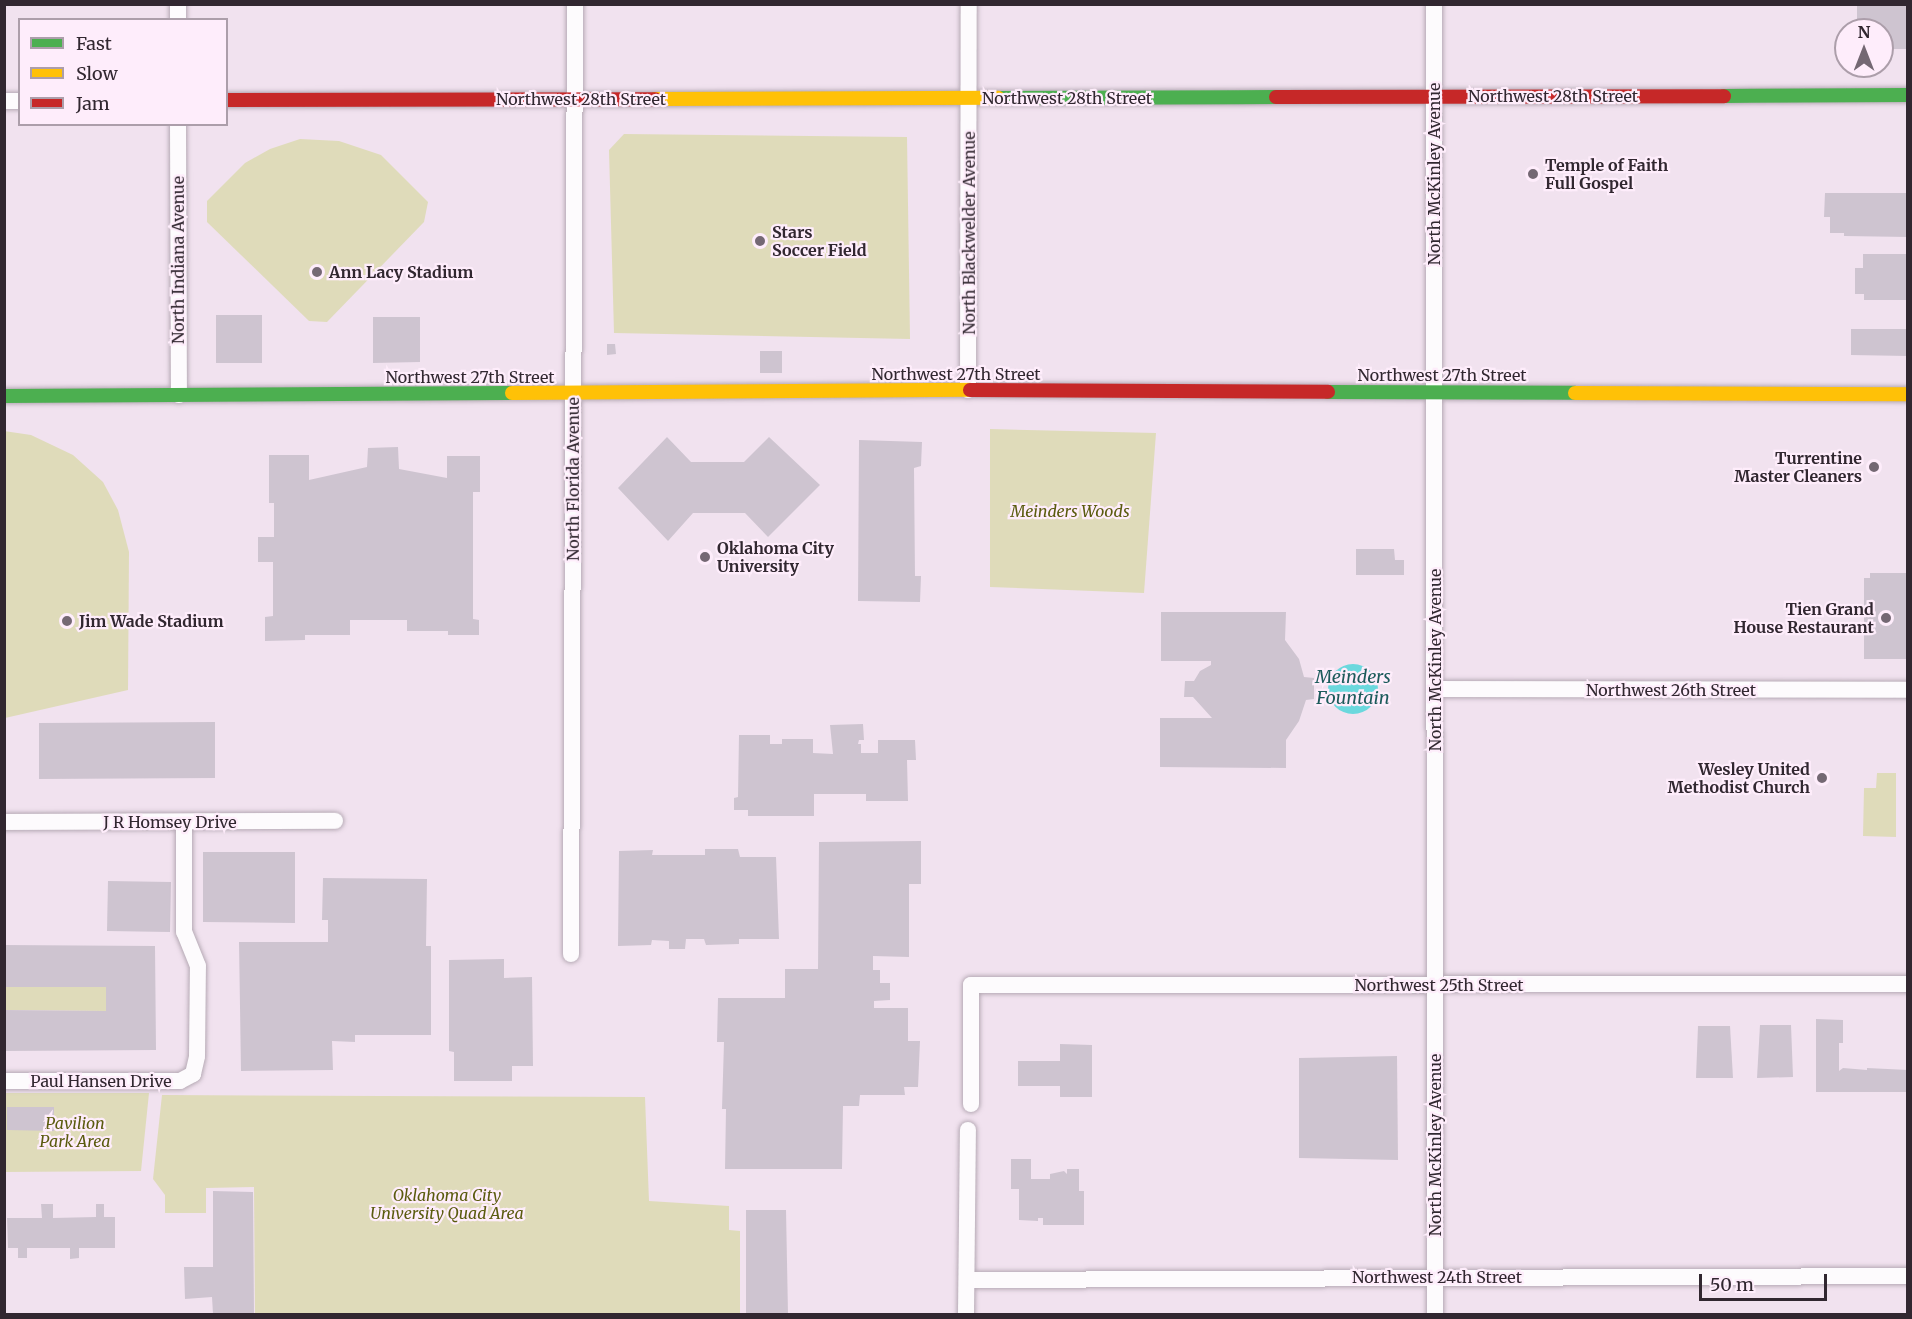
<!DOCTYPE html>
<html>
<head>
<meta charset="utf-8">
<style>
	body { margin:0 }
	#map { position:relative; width:1912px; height:1319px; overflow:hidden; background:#f1e2ef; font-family:Merriweather,serif }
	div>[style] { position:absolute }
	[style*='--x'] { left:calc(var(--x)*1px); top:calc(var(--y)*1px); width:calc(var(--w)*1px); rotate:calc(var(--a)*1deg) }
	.green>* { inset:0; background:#dfdbba }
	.water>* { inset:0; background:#6bd8dd }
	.round { border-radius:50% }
	.building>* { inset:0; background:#cec4d0 }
	.roads { filter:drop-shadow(0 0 2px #b6aab5) drop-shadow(0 0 2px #b6aab5) }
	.street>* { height:16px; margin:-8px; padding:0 8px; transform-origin:8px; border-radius:8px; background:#fdfbfd }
	.fast>* { height:14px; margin:-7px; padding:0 7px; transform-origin:7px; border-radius:7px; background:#4caf50 }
	.slow>* { height:14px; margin:-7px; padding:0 7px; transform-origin:7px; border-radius:7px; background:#ffc107 }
	.jam>* { height:14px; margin:-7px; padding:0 7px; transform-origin:7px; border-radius:7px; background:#c62828 }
	.dots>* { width:16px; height:16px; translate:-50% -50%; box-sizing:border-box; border:3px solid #feedfb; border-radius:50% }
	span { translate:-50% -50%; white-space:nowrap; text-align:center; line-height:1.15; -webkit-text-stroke:4.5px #feedfb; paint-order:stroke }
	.street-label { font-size:16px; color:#312730 }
	.poi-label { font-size:16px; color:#312730; font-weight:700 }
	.left { translate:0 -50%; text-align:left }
	.right { translate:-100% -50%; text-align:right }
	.park-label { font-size:16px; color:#5a5b0e; font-style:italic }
	.water-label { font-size:18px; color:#1c5b5b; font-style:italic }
	.frame { position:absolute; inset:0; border:6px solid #312730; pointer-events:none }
	.legend { position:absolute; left:18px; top:18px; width:210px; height:108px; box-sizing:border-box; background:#feedfb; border:2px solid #ac9eaa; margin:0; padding:8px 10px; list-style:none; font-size:18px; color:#312730 }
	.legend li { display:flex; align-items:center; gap:12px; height:30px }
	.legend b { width:30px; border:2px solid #ac9eaa }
	.north { position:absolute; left:1834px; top:18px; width:60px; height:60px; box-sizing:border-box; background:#feedfb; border:2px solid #ac9eaa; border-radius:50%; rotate:0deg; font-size:16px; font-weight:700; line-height:24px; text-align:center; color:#312730 }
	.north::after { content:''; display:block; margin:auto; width:21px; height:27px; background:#746873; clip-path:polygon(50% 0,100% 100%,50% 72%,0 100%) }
	.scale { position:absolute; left:1699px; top:1274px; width:128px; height:27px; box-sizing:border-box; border:3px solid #312730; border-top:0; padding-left:8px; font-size:18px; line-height:21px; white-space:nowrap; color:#312730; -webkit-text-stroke:4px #feedfb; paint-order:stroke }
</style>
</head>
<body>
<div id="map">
	<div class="green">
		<i style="clip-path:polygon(624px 134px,907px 137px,910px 339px,614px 333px,609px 150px)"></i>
		<i style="clip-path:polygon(300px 139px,339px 141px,381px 155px,428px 202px,424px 222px,327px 322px,309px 321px,207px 222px,207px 201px,245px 163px,270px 149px)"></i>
		<i style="clip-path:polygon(990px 429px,1156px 433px,1144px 593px,990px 587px)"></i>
		<i style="clip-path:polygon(4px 431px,31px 435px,73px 455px,103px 482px,118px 510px,129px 552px,128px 690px,5px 718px)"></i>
		<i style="clip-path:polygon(1877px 773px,1896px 773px,1896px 837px,1863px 836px,1864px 788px,1876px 788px)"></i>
		<i style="clip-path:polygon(5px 987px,106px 987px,106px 1011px,5px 1010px)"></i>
		<i style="clip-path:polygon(4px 1093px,149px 1093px,141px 1171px,5px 1172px)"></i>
		<i style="clip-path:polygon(162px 1095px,645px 1097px,649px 1201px,729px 1206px,729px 1230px,740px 1231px,740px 1314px,255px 1314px,254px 1187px,206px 1188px,206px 1213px,165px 1213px,165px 1195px,153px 1179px)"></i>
	</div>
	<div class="water">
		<i class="round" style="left:1328px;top:664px;width:50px;height:50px"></i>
	</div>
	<div class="building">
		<i style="clip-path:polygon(1857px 4px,1908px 4px,1908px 49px,1882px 49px,1882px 30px,1857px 30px)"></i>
		<i style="clip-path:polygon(1825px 193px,1908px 193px,1908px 237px,1844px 236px,1844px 233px,1830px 233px,1830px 217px,1824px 217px)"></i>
		<i style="clip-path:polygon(1863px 254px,1908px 254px,1908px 300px,1864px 300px,1864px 294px,1855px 294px,1855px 268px,1863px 268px)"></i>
		<i style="clip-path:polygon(216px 315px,262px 315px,262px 363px,216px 363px)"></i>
		<i style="clip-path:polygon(373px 317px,420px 317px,420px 362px,373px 363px)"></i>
		<i style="clip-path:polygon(1851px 329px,1908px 329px,1908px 356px,1851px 355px)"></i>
		<i style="clip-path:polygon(607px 344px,615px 344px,616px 354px,607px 355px)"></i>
		<i style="clip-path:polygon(760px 351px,782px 351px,782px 373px,760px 373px)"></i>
		<i style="clip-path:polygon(667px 437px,691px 462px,744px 462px,769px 437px,820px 485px,768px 537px,745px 513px,693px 513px,668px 541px,618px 488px)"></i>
		<i style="clip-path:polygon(859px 440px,922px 442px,921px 466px,914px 468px,915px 576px,921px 576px,920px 602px,858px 601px)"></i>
		<i style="clip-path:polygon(398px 447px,399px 469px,447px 478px,447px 456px,480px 456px,480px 492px,473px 492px,473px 619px,479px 620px,479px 635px,448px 635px,448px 631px,407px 631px,407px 620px,350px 620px,350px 635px,305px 635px,305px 640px,265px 641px,265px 617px,273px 616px,273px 562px,258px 562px,258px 537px,274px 537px,274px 503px,269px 503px,269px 455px,309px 455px,309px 480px,367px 467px,368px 448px)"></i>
		<i style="clip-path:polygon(1356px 549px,1394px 549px,1395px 560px,1404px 560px,1404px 575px,1356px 575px)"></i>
		<i style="clip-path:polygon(1870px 573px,1908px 573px,1908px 659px,1864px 659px,1864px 578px,1870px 578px)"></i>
		<i style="clip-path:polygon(1161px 612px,1286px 612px,1285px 640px,1299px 659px,1304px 677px,1314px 678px,1314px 699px,1306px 700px,1299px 721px,1286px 740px,1286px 768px,1160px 767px,1160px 718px,1212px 718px,1193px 697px,1184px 697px,1185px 681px,1194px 681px,1200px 671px,1211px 665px,1211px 661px,1161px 661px)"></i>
		<i style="clip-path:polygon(215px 722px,215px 778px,39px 779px,39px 723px)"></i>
		<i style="clip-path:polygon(863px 724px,864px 740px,859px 740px,858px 744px,861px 744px,861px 753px,878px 753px,878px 740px,915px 740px,916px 760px,907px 760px,908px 801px,866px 801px,866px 794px,814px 794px,814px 816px,748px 816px,748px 810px,734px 810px,734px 798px,738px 797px,739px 735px,770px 735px,770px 744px,782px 744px,782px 739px,813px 739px,813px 753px,833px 754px,830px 725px)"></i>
		<i style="clip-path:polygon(921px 841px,921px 884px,909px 884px,909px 957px,873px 956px,873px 970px,880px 970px,880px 983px,890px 983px,890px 1000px,874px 1001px,874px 1008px,908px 1008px,908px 1041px,920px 1041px,918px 1087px,904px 1087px,905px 1095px,860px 1095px,859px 1106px,843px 1106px,842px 1169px,725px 1169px,726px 1109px,722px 1109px,724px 1042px,717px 1042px,718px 998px,785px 998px,785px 969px,818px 969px,819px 842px)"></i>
		<i style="clip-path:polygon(705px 849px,738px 849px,740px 857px,776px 857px,779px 939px,739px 939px,739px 944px,706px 945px,704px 939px,686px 939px,685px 949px,669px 949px,669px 941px,652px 940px,651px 945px,618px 946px,619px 851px,653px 850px,652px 855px,705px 855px)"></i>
		<i style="clip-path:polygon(203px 852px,295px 852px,295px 923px,203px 922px)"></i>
		<i style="clip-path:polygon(323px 878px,427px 879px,426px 946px,431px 946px,431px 1035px,355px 1035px,355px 1042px,332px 1041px,333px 1070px,241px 1071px,239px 942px,328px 942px,328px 920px,322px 920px)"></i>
		<i style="clip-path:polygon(108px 881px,171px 882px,170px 932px,107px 931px)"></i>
		<i style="clip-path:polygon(4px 945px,155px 946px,156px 1050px,4px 1051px,4px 1010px,106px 1011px,106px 987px,4px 987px)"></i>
		<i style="clip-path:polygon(504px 959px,504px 978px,532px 977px,533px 1066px,512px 1066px,512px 1081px,454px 1081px,454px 1052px,449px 1051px,449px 960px)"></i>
		<i style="clip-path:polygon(1816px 1019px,1843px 1020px,1843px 1043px,1839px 1043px,1839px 1071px,1843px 1068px,1867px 1070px,1867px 1068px,1908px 1070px,1908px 1092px,1816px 1092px)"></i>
		<i style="clip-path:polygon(1760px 1025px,1791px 1025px,1793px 1077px,1757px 1078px)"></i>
		<i style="clip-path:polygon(1698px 1026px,1730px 1026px,1733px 1078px,1696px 1078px)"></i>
		<i style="clip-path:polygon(1060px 1044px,1092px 1045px,1092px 1097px,1060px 1097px,1060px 1086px,1018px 1086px,1018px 1061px,1060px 1061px)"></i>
		<i style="clip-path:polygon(1397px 1056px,1398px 1160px,1299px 1158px,1299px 1058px)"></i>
		<i style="clip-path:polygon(7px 1107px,54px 1107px,54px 1131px,7px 1130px)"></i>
		<i style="clip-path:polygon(1011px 1159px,1031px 1159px,1031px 1179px,1050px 1179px,1050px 1174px,1064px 1171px,1067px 1174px,1067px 1169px,1079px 1169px,1079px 1191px,1084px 1191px,1084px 1225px,1043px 1225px,1043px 1218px,1038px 1218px,1038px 1221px,1019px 1220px,1019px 1189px,1011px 1189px)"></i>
		<i style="clip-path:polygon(213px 1191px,253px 1192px,254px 1314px,213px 1314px,212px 1297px,185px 1299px,184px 1267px,213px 1267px)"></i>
		<i style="clip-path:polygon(41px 1204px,53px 1204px,53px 1218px,96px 1217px,96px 1204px,104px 1204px,104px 1217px,115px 1217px,115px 1248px,79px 1248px,79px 1258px,70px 1259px,70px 1248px,27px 1248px,27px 1258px,18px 1258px,18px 1248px,8px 1248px,7px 1218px,42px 1218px)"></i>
		<i style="clip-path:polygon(746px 1210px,786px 1210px,788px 1314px,746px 1314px)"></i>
	</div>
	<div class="roads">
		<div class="street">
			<i style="--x:1434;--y:4;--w:1310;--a:89.96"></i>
			<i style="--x:178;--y:20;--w:16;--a:-90"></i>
			<i style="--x:4;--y:101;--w:16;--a:0"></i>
			<i style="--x:178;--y:124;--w:271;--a:89.8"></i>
			<i style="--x:968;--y:390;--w:386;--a:-89.9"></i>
			<i style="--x:1435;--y:689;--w:473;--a:0.1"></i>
			<i style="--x:4;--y:822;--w:331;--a:-0.2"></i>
			<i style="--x:571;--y:954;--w:950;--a:-89.76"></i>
			<i style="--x:4;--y:1081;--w:176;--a:0"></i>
			<i style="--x:180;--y:1081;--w:15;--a:-28"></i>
			<i style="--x:193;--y:1074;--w:18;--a:-77"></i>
			<i style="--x:197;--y:1056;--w:90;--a:-89.4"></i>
			<i style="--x:198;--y:966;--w:37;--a:-112"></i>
			<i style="--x:184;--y:932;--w:110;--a:-90"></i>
			<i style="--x:971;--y:1104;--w:119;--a:-90"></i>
			<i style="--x:971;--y:985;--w:937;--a:-0.06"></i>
			<i style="--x:967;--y:1280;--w:941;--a:-0.24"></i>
			<i style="--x:966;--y:1314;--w:184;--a:-89.4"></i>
		</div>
		<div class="fast">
			<i style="--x:1724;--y:96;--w:184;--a:-0.3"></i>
			<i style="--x:998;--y:98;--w:278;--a:-0.2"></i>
			<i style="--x:1328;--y:392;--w:247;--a:0.2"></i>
			<i style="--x:4;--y:396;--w:508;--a:-0.34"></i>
		</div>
		<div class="slow">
			<i style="--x:655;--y:99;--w:343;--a:-0.2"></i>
			<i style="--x:512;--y:393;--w:458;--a:-0.4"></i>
			<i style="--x:1575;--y:393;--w:333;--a:0.2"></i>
		</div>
		<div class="jam">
			<i style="--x:1276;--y:97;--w:448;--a:-0.1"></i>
			<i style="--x:226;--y:100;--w:429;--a:-0.1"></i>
			<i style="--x:970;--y:390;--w:358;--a:0.3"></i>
		</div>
	</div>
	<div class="dots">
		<i style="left:1533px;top:174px;background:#746873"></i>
		<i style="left:760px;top:241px;background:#746873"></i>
		<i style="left:317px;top:272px;background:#746873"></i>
		<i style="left:1874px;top:467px;background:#746873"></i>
		<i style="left:705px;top:557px;background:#746873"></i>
		<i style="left:1886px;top:618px;background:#746873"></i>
		<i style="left:67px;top:621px;background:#746873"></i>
		<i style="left:1822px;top:778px;background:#746873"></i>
	</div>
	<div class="street-label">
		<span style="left:1553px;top:96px">Northwest 28th Street</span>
		<span style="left:1067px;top:98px">Northwest 28th Street</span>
		<span style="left:581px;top:99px">Northwest 28th Street</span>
		<span style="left:1434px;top:174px;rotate:-90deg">North McKinley Avenue</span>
		<span style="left:969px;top:233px;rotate:-90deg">North Blackwelder Avenue</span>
		<span style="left:178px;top:260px;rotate:-90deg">North Indiana Avenue</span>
		<span style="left:956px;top:374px">Northwest 27th Street</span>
		<span style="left:1442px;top:375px">Northwest 27th Street</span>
		<span style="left:470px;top:377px">Northwest 27th Street</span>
		<span style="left:573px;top:479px;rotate:-90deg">North Florida Avenue</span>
		<span style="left:1435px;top:660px;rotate:-90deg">North McKinley Avenue</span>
		<span style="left:1671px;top:690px">Northwest 26th Street</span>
		<span style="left:170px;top:822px">J R Homsey Drive</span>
		<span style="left:1439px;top:985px">Northwest 25th Street</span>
		<span style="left:101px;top:1081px">Paul Hansen Drive</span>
		<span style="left:1435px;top:1145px;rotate:-90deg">North McKinley Avenue</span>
		<span style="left:1437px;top:1277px">Northwest 24th Street</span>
	</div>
	<div class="poi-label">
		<span class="left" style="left:1545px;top:174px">Temple of Faith<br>Full Gospel</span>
		<span class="left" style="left:772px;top:241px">Stars<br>Soccer Field</span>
		<span class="left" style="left:329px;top:272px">Ann Lacy Stadium</span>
		<span class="right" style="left:1862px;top:467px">Turrentine<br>Master Cleaners</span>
		<span class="left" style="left:717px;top:557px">Oklahoma City<br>University</span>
		<span class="right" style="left:1874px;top:618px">Tien Grand<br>House Restaurant</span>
		<span class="left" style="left:79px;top:621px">Jim Wade Stadium</span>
		<span class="right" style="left:1810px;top:778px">Wesley United<br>Methodist Church</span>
	</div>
	<div class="park-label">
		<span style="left:1070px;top:511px">Meinders Woods</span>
		<span style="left:75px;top:1132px">Pavilion<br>Park Area</span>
		<span style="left:447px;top:1204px">Oklahoma City<br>University Quad Area</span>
	</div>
	<div class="water-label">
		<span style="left:1353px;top:688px">Meinders<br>Fountain</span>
	</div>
	<div class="frame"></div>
	<ul class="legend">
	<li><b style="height:8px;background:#4caf50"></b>Fast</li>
	<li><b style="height:8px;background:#ffc107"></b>Slow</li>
	<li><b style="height:8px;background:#c62828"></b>Jam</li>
	</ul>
	<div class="north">N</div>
	<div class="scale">50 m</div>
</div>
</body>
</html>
